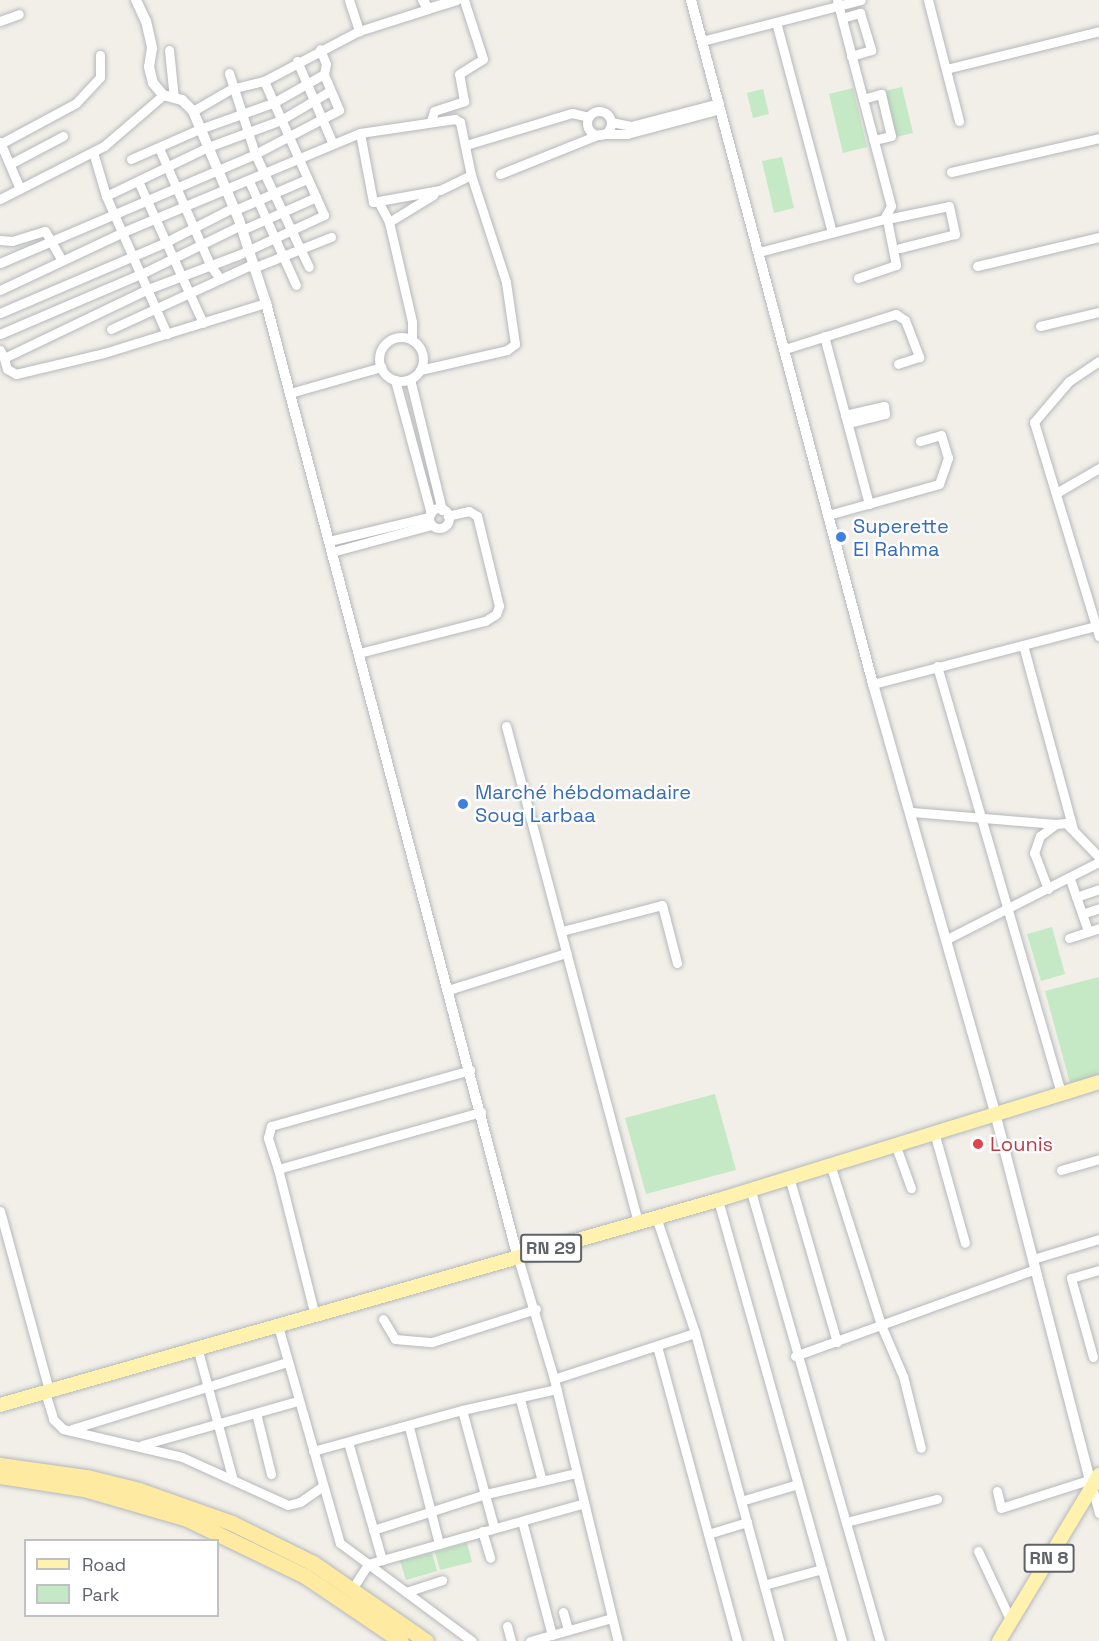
<!DOCTYPE html>
<html>
<head>
<meta charset="utf-8">
<style>
	body { margin:0 }
	#map { position:relative; width:1099px; height:1641px; overflow:hidden; background:#f1efe8; font-family:"Space Grotesk",sans-serif }
	div>[style] { position:absolute }
	[style*='--x'] { left:calc(var(--x)*1px); top:calc(var(--y)*1px); width:calc(var(--w)*1px); rotate:calc(var(--a)*1deg) }
	.green>* { inset:0; background:#c5e8c5 }
	.roads { filter:drop-shadow(0 0 2px #b5b8bc) drop-shadow(0 0 2px #b5b8bc) }
	.minor>* { height:9px; margin:-4.5px; padding:0 4.5px; transform-origin:4.5px; border-radius:4.5px; background:#fff }
	.minor>.ring { margin:-4.5px; padding:0; box-sizing:content-box; background:none; border:9px solid #fff; border-radius:50% }
	.tertiary>* { height:10px; margin:-5px; padding:0 5px; transform-origin:5px; border-radius:5px; background:#fff }
	.primary>* { height:14px; margin:-7px; padding:0 7px; transform-origin:7px; border-radius:7px; background:#fff2af }
	.trunk>* { height:15px; margin:-7.5px; padding:0 7.5px; transform-origin:7.5px; border-radius:7.5px; background:#feeaa1 }
	.dots>* { width:16px; height:16px; translate:-50% -50%; box-sizing:border-box; border:3px solid #fff; border-radius:50% }
	span { translate:-50% -50%; white-space:nowrap; text-align:center; line-height:1.15; -webkit-text-stroke:4.5px #fff; paint-order:stroke }
	.shield-label span { padding:2px 4px; background:#fff; border:2px solid; border-radius:4px; -webkit-text-stroke-width:0 }
	.shield-label { font-size:18px; color:#5f6368; font-weight:700 }
	.shop-label { font-size:20px; color:#366cbe }
	.left { translate:0 -50%; text-align:left }
	.health-label { font-size:20px; color:#be3a42 }
	.legend { position:absolute; left:24px; top:1539px; width:195px; height:78px; box-sizing:border-box; background:#fff; border:2px solid #bfc1c3; margin:0; padding:8px 10px; list-style:none; font-size:18px; color:#5f6368 }
	.legend li { display:flex; align-items:center; gap:12px; height:30px }
	.legend b { width:30px; border:2px solid #bfc1c3 }
</style>
</head>
<body>
<div id="map">
	<div class="green">
		<i style="clip-path:polygon(902px 87px,913px 133px,896px 137px,885px 91px)"></i>
		<i style="clip-path:polygon(853px 88px,867px 147px,843px 153px,829px 94px)"></i>
		<i style="clip-path:polygon(763px 89px,769px 114px,753px 118px,747px 93px)"></i>
		<i style="clip-path:polygon(782px 157px,794px 208px,774px 213px,762px 161px)"></i>
		<i style="clip-path:polygon(1052px 927px,1065px 974px,1041px 981px,1027px 934px)"></i>
		<i style="clip-path:polygon(1099px 977px,1099px 1076px,1070px 1083px,1045px 991px)"></i>
		<i style="clip-path:polygon(715px 1094px,736px 1170px,646px 1194px,625px 1118px)"></i>
		<i style="clip-path:polygon(467px 1543px,472px 1562px,440px 1570px,435px 1552px)"></i>
		<i style="clip-path:polygon(432px 1553px,437px 1571px,406px 1580px,400px 1561px)"></i>
	</div>
	<div class="roads">
		<div class="minor">
			<i style="--x:349;--y:0;--w:33;--a:72"></i>
			<i style="--x:928;--y:0;--w:125;--a:75.6"></i>
			<i style="--x:842;--y:18;--w:19;--a:-16"></i>
			<i style="--x:860;--y:13;--w:39;--a:73"></i>
			<i style="--x:871;--y:50;--w:21;--a:163"></i>
			<i style="--x:0;--y:21;--w:20;--a:-20"></i>
			<i style="--x:776;--y:22;--w:217;--a:75.1"></i>
			<i style="--x:702;--y:41;--w:164;--a:-14.5"></i>
			<i style="--x:169;--y:50;--w:48;--a:84.1"></i>
			<i style="--x:297;--y:61;--w:90;--a:66.6"></i>
			<i style="--x:946;--y:69;--w:158;--a:-13.9"></i>
			<i style="--x:229;--y:73;--w:85;--a:72.2"></i>
			<i style="--x:255;--y:154;--w:125;--a:64.5"></i>
			<i style="--x:863;--y:99;--w:19;--a:-16"></i>
			<i style="--x:881;--y:94;--w:43;--a:76.6"></i>
			<i style="--x:891;--y:136;--w:18;--a:167"></i>
			<i style="--x:193;--y:111;--w:44;--a:-30.1"></i>
			<i style="--x:231;--y:89;--w:34;--a:-14"></i>
			<i style="--x:264;--y:81;--w:107;--a:-27.8"></i>
			<i style="--x:359;--y:31;--w:72;--a:-17.7"></i>
			<i class="ring" style="left:587px;top:111px;width:15px;height:15px"></i>
			<i style="--x:431;--y:121;--w:10;--a:-73"></i>
			<i style="--x:434;--y:111;--w:32;--a:-18"></i>
			<i style="--x:464;--y:101;--w:27;--a:-100"></i>
			<i style="--x:459;--y:74;--w:28;--a:-32"></i>
			<i style="--x:483;--y:59;--w:62;--a:-107.9"></i>
			<i style="--x:611;--y:122;--w:20;--a:11"></i>
			<i style="--x:631;--y:126;--w:91;--a:-14.6"></i>
			<i style="--x:604;--y:134;--w:23;--a:0"></i>
			<i style="--x:627;--y:134;--w:96;--a:-15"></i>
			<i style="--x:0;--y:142;--w:51;--a:66.9"></i>
			<i style="--x:0;--y:144;--w:86;--a:-28.3"></i>
			<i style="--x:76;--y:103;--w:35;--a:-47"></i>
			<i style="--x:100;--y:77;--w:22;--a:-90"></i>
			<i style="--x:466;--y:145;--w:111;--a:-16.8"></i>
			<i style="--x:572;--y:113;--w:17;--a:13"></i>
			<i style="--x:159;--y:148;--w:128;--a:66.4"></i>
			<i style="--x:210;--y:265;--w:17;--a:54"></i>
			<i style="--x:93;--y:152;--w:46;--a:73.5"></i>
			<i style="--x:106;--y:196;--w:151;--a:66.2"></i>
			<i style="--x:131;--y:159;--w:72;--a:-23.7"></i>
			<i style="--x:197;--y:130;--w:81;--a:-19.6"></i>
			<i style="--x:273;--y:103;--w:59;--a:-29.6"></i>
			<i style="--x:10;--y:164;--w:60;--a:-27.8"></i>
			<i style="--x:951;--y:172;--w:152;--a:-12.9"></i>
			<i style="--x:500;--y:174;--w:108;--a:-21.8"></i>
			<i style="--x:138;--y:181;--w:156;--a:65.4"></i>
			<i style="--x:249;--y:181;--w:114;--a:65.7"></i>
			<i style="--x:106;--y:196;--w:113;--a:-25.7"></i>
			<i style="--x:208;--y:147;--w:78;--a:-20.3"></i>
			<i style="--x:281;--y:120;--w:57;--a:-30.6"></i>
			<i style="--x:0;--y:199;--w:117;--a:-27"></i>
			<i style="--x:104;--y:146;--w:78;--a:-40.8"></i>
			<i style="--x:379;--y:203;--w:21;--a:62"></i>
			<i style="--x:389;--y:222;--w:103;--a:77"></i>
			<i style="--x:412;--y:322;--w:18;--a:90"></i>
			<i style="--x:235;--y:210;--w:78;--a:-23.3"></i>
			<i style="--x:887;--y:219;--w:63;--a:-11.8"></i>
			<i style="--x:949;--y:206;--w:29;--a:78"></i>
			<i style="--x:955;--y:234;--w:57;--a:165.7"></i>
			<i style="--x:389;--y:222;--w:52;--a:-31.5"></i>
			<i style="--x:242;--y:230;--w:81;--a:-24"></i>
			<i style="--x:0;--y:240;--w:12;--a:5"></i>
			<i style="--x:12;--y:241;--w:34;--a:-17"></i>
			<i style="--x:45;--y:231;--w:32;--a:60"></i>
			<i style="--x:759;--y:252;--w:129;--a:-14.8"></i>
			<i style="--x:884;--y:219;--w:15;--a:-62"></i>
			<i style="--x:891;--y:206;--w:213;--a:-104.7"></i>
			<i style="--x:0;--y:263;--w:277;--a:-23.1"></i>
			<i style="--x:255;--y:154;--w:95;--a:-27.6"></i>
			<i style="--x:339;--y:110;--w:39;--a:-113"></i>
			<i style="--x:324;--y:74;--w:10;--a:-79"></i>
			<i style="--x:326;--y:64;--w:16;--a:-112"></i>
			<i style="--x:977;--y:266;--w:125;--a:-13.4"></i>
			<i style="--x:253;--y:268;--w:84;--a:-21.7"></i>
			<i style="--x:858;--y:278;--w:40;--a:-18.9"></i>
			<i style="--x:896;--y:265;--w:51;--a:-101.3"></i>
			<i style="--x:0;--y:290;--w:136;--a:-25.2"></i>
			<i style="--x:123;--y:232;--w:257;--a:-22.7"></i>
			<i style="--x:360;--y:133;--w:96;--a:-8.4"></i>
			<i style="--x:455;--y:119;--w:6;--a:31"></i>
			<i style="--x:460;--y:122;--w:54;--a:78.3"></i>
			<i style="--x:471;--y:175;--w:34;--a:154"></i>
			<i style="--x:440;--y:190;--w:68;--a:169.8"></i>
			<i style="--x:373;--y:202;--w:70;--a:-100.7"></i>
			<i style="--x:0;--y:313;--w:178;--a:-23.1"></i>
			<i style="--x:164;--y:243;--w:79;--a:-27.2"></i>
			<i style="--x:1040;--y:326;--w:61;--a:-13.3"></i>
			<i style="--x:111;--y:329;--w:154;--a:-24.6"></i>
			<i style="--x:0;--y:334;--w:153;--a:-23.1"></i>
			<i style="--x:141;--y:274;--w:111;--a:-26.1"></i>
			<i style="--x:824;--y:336;--w:174;--a:75"></i>
			<i class="ring" style="left:379px;top:337px;width:35px;height:35px"></i>
			<i style="--x:785;--y:349;--w:116;--a:-17.5"></i>
			<i style="--x:896;--y:314;--w:11;--a:34"></i>
			<i style="--x:905;--y:320;--w:40;--a:69"></i>
			<i style="--x:919;--y:357;--w:22;--a:162"></i>
			<i style="--x:0;--y:350;--w:9;--a:63"></i>
			<i style="--x:4;--y:358;--w:160;--a:-25.6"></i>
			<i style="--x:148;--y:289;--w:96;--a:-20.7"></i>
			<i style="--x:238;--y:255;--w:95;--a:-24.9"></i>
			<i style="--x:324;--y:215;--w:147;--a:-114.1"></i>
			<i style="--x:4;--y:358;--w:11;--a:75"></i>
			<i style="--x:7;--y:369;--w:10;--a:29"></i>
			<i style="--x:16;--y:374;--w:90;--a:-13.4"></i>
			<i style="--x:104;--y:353;--w:170;--a:-17.2"></i>
			<i style="--x:1099;--y:361;--w:36;--a:146"></i>
			<i style="--x:1069;--y:381;--w:54;--a:130.5"></i>
			<i style="--x:1034;--y:422;--w:224;--a:73.1"></i>
			<i style="--x:420;--y:370;--w:89;--a:-12.9"></i>
			<i style="--x:507;--y:350;--w:10;--a:-37"></i>
			<i style="--x:515;--y:344;--w:63;--a:-98.3"></i>
			<i style="--x:506;--y:282;--w:113;--a:-108.1"></i>
			<i style="--x:410;--y:379;--w:135;--a:76.3"></i>
			<i style="--x:395;--y:380;--w:138;--a:74.9"></i>
			<i style="--x:290;--y:393;--w:95;--a:-15.9"></i>
			<i style="--x:845;--y:415;--w:40;--a:-13"></i>
			<i style="--x:884;--y:406;--w:8;--a:83"></i>
			<i style="--x:885;--y:414;--w:38;--a:166"></i>
			<i style="--x:1058;--y:492;--w:48;--a:-30.3"></i>
			<i class="ring" style="left:429px;top:508px;width:11px;height:11px"></i>
			<i style="--x:828;--y:515;--w:115;--a:-15.6"></i>
			<i style="--x:939;--y:484;--w:28;--a:-71"></i>
			<i style="--x:948;--y:458;--w:24;--a:-107"></i>
			<i style="--x:941;--y:435;--w:22;--a:164"></i>
			<i style="--x:329;--y:541;--w:103;--a:-13.5"></i>
			<i style="--x:332;--y:552;--w:103;--a:-15.3"></i>
			<i style="--x:1023;--y:645;--w:191;--a:74.8"></i>
			<i style="--x:359;--y:653;--w:130;--a:-14.3"></i>
			<i style="--x:485;--y:621;--w:13;--a:-32"></i>
			<i style="--x:496;--y:614;--w:9;--a:-69"></i>
			<i style="--x:499;--y:606;--w:93;--a:-103.7"></i>
			<i style="--x:477;--y:516;--w:9;--a:-148"></i>
			<i style="--x:469;--y:511;--w:22;--a:167"></i>
			<i style="--x:937;--y:666;--w:444;--a:73.8"></i>
			<i style="--x:873;--y:684;--w:234;--a:-14.6"></i>
			<i style="--x:506;--y:726;--w:513;--a:75.1"></i>
			<i style="--x:912;--y:812;--w:144;--a:4.8"></i>
			<i style="--x:1070;--y:879;--w:55;--a:70.9"></i>
			<i style="--x:1048;--y:889;--w:39;--a:-111"></i>
			<i style="--x:1034;--y:853;--w:18;--a:-71"></i>
			<i style="--x:1040;--y:836;--w:20;--a:-37"></i>
			<i style="--x:1056;--y:824;--w:10;--a:-6"></i>
			<i style="--x:1066;--y:823;--w:47;--a:45.9"></i>
			<i style="--x:1076;--y:897;--w:24;--a:-19"></i>
			<i style="--x:1082;--y:914;--w:18;--a:-19"></i>
			<i style="--x:562;--y:931;--w:103;--a:-14.6"></i>
			<i style="--x:662;--y:905;--w:60;--a:75.5"></i>
			<i style="--x:1069;--y:938;--w:32;--a:-18"></i>
			<i style="--x:947;--y:939;--w:170;--a:-26.9"></i>
			<i style="--x:448;--y:990;--w:124;--a:-17.4"></i>
			<i style="--x:934;--y:1132;--w:115;--a:74.4"></i>
			<i style="--x:895;--y:1144;--w:47;--a:70"></i>
			<i style="--x:830;--y:1164;--w:169;--a:72.4"></i>
			<i style="--x:881;--y:1325;--w:56;--a:66.7"></i>
			<i style="--x:903;--y:1376;--w:74;--a:76"></i>
			<i style="--x:278;--y:1169;--w:33;--a:-108"></i>
			<i style="--x:268;--y:1138;--w:12;--a:-76"></i>
			<i style="--x:271;--y:1126;--w:207;--a:-15.7"></i>
			<i style="--x:1061;--y:1170;--w:40;--a:-16"></i>
			<i style="--x:789;--y:1177;--w:172;--a:73.8"></i>
			<i style="--x:750;--y:1188;--w:471;--a:74"></i>
			<i style="--x:718;--y:1200;--w:458;--a:74.3"></i>
			<i style="--x:0;--y:1211;--w:186;--a:74.7"></i>
			<i style="--x:656;--y:1217;--w:122;--a:71.4"></i>
			<i style="--x:695;--y:1333;--w:319;--a:74.7"></i>
			<i style="--x:518;--y:1258;--w:126;--a:73.4"></i>
			<i style="--x:554;--y:1379;--w:270;--a:76.3"></i>
			<i style="--x:1033;--y:1259;--w:69;--a:-16.9"></i>
			<i style="--x:315;--y:1316;--w:152;--a:-104.1"></i>
			<i style="--x:278;--y:1169;--w:211;--a:-15.7"></i>
			<i style="--x:383;--y:1319;--w:23;--a:59"></i>
			<i style="--x:395;--y:1339;--w:37;--a:5"></i>
			<i style="--x:432;--y:1342;--w:109;--a:-17.6"></i>
			<i style="--x:278;--y:1326;--w:226;--a:74.1"></i>
			<i style="--x:340;--y:1543;--w:164;--a:36.6"></i>
			<i style="--x:657;--y:1346;--w:306;--a:74.8"></i>
			<i style="--x:197;--y:1347;--w:135;--a:74.9"></i>
			<i style="--x:795;--y:1356;--w:255;--a:-19.9"></i>
			<i style="--x:1093;--y:1357;--w:82;--a:-105.6"></i>
			<i style="--x:1071;--y:1278;--w:29;--a:-16"></i>
			<i style="--x:554;--y:1379;--w:148;--a:-18.1"></i>
			<i style="--x:45;--y:1392;--w:28;--a:73"></i>
			<i style="--x:53;--y:1419;--w:14;--a:45"></i>
			<i style="--x:63;--y:1429;--w:122;--a:13.2"></i>
			<i style="--x:182;--y:1457;--w:116;--a:24.4"></i>
			<i style="--x:288;--y:1505;--w:12;--a:-14"></i>
			<i style="--x:300;--y:1502;--w:28;--a:-35"></i>
			<i style="--x:520;--y:1399;--w:85;--a:75"></i>
			<i style="--x:462;--y:1410;--w:122;--a:74.8"></i>
			<i style="--x:256;--y:1413;--w:63;--a:76.2"></i>
			<i style="--x:409;--y:1427;--w:121;--a:75.6"></i>
			<i style="--x:72;--y:1429;--w:225;--a:-17.3"></i>
			<i style="--x:348;--y:1442;--w:123;--a:73.9"></i>
			<i style="--x:142;--y:1445;--w:162;--a:-15.8"></i>
			<i style="--x:313;--y:1451;--w:155;--a:-15.4"></i>
			<i style="--x:462;--y:1410;--w:97;--a:-12.5"></i>
			<i style="--x:1092;--y:1487;--w:27;--a:75"></i>
			<i style="--x:997;--y:1491;--w:17;--a:77"></i>
			<i style="--x:1001;--y:1508;--w:91;--a:-17.8"></i>
			<i style="--x:741;--y:1501;--w:59;--a:-16.6"></i>
			<i style="--x:522;--y:1521;--w:118;--a:75.3"></i>
			<i style="--x:846;--y:1522;--w:94;--a:-14.2"></i>
			<i style="--x:373;--y:1530;--w:119;--a:-17.7"></i>
			<i style="--x:486;--y:1494;--w:92;--a:-13.1"></i>
			<i style="--x:482;--y:1531;--w:28;--a:73"></i>
			<i style="--x:708;--y:1534;--w:41;--a:-17.1"></i>
			<i style="--x:978;--y:1551;--w:77;--a:64.8"></i>
			<i style="--x:764;--y:1585;--w:60;--a:-15.4"></i>
			<i style="--x:352;--y:1589;--w:30;--a:-57"></i>
			<i style="--x:368;--y:1564;--w:222;--a:-15.7"></i>
			<i style="--x:406;--y:1592;--w:38;--a:-18"></i>
			<i style="--x:563;--y:1612;--w:19;--a:74"></i>
			<i style="--x:507;--y:1626;--w:16;--a:75"></i>
			<i style="--x:530;--y:1641;--w:85;--a:-15.7"></i>
		</div>
		<div class="tertiary">
			<i style="--x:136;--y:0;--w:23;--a:65"></i>
			<i style="--x:146;--y:21;--w:28;--a:77"></i>
			<i style="--x:152;--y:48;--w:19;--a:99"></i>
			<i style="--x:149;--y:67;--w:16;--a:76"></i>
			<i style="--x:153;--y:83;--w:16;--a:50"></i>
			<i style="--x:163;--y:95;--w:20;--a:15"></i>
			<i style="--x:182;--y:100;--w:16;--a:45"></i>
			<i style="--x:193;--y:111;--w:118;--a:67.1"></i>
			<i style="--x:239;--y:220;--w:87;--a:72"></i>
			<i style="--x:266;--y:303;--w:988;--a:75.22"></i>
			<i style="--x:423;--y:0;--w:10;--a:61"></i>
			<i style="--x:428;--y:9;--w:30;--a:-17"></i>
			<i style="--x:691;--y:0;--w:708;--a:75.1"></i>
			<i style="--x:873;--y:684;--w:446;--a:74.1"></i>
			<i style="--x:995;--y:1113;--w:386;--a:75.5"></i>
		</div>
		<div class="primary">
			<i style="--x:0;--y:1405;--w:747;--a:-15.93"></i>
			<i style="--x:718;--y:1200;--w:399;--a:-17.2"></i>
			<i style="--x:999;--y:1641;--w:194;--a:-58.9"></i>
		</div>
		<div class="trunk">
			<i style="--x:0;--y:1465;--w:88;--a:7.9"></i>
			<i style="--x:87;--y:1477;--w:54;--a:14"></i>
			<i style="--x:139;--y:1490;--w:99;--a:19.5"></i>
			<i style="--x:232;--y:1523;--w:90;--a:26.3"></i>
			<i style="--x:313;--y:1563;--w:137;--a:34.6"></i>
			<i style="--x:0;--y:1476;--w:85;--a:8.8"></i>
			<i style="--x:84;--y:1489;--w:107;--a:16.2"></i>
			<i style="--x:187;--y:1519;--w:131;--a:25.8"></i>
			<i style="--x:305;--y:1576;--w:116;--a:34.1"></i>
		</div>
	</div>
	<div class="dots">
		<i style="left:841px;top:537px;background:#3f7fe0"></i>
		<i style="left:463px;top:804px;background:#3f7fe0"></i>
		<i style="left:978px;top:1144px;background:#e0444e"></i>
	</div>
	<div class="shield-label">
		<span style="left:551px;top:1248px">RN 29</span>
		<span style="left:1049px;top:1558px">RN 8</span>
	</div>
	<div class="shop-label">
		<span class="left" style="left:853px;top:538px">Superette<br>El Rahma</span>
		<span class="left" style="left:475px;top:804px">Marché hébdomadaire<br>Soug Larbaa</span>
	</div>
	<div class="health-label">
		<span class="left" style="left:990px;top:1144px">Lounis</span>
	</div>
	<ul class="legend">
	<li><b style="height:8px;background:#fff2af"></b>Road</li>
	<li><b style="height:16px;background:#c5e8c5"></b>Park</li>
	</ul>
</div>
</body>
</html>
